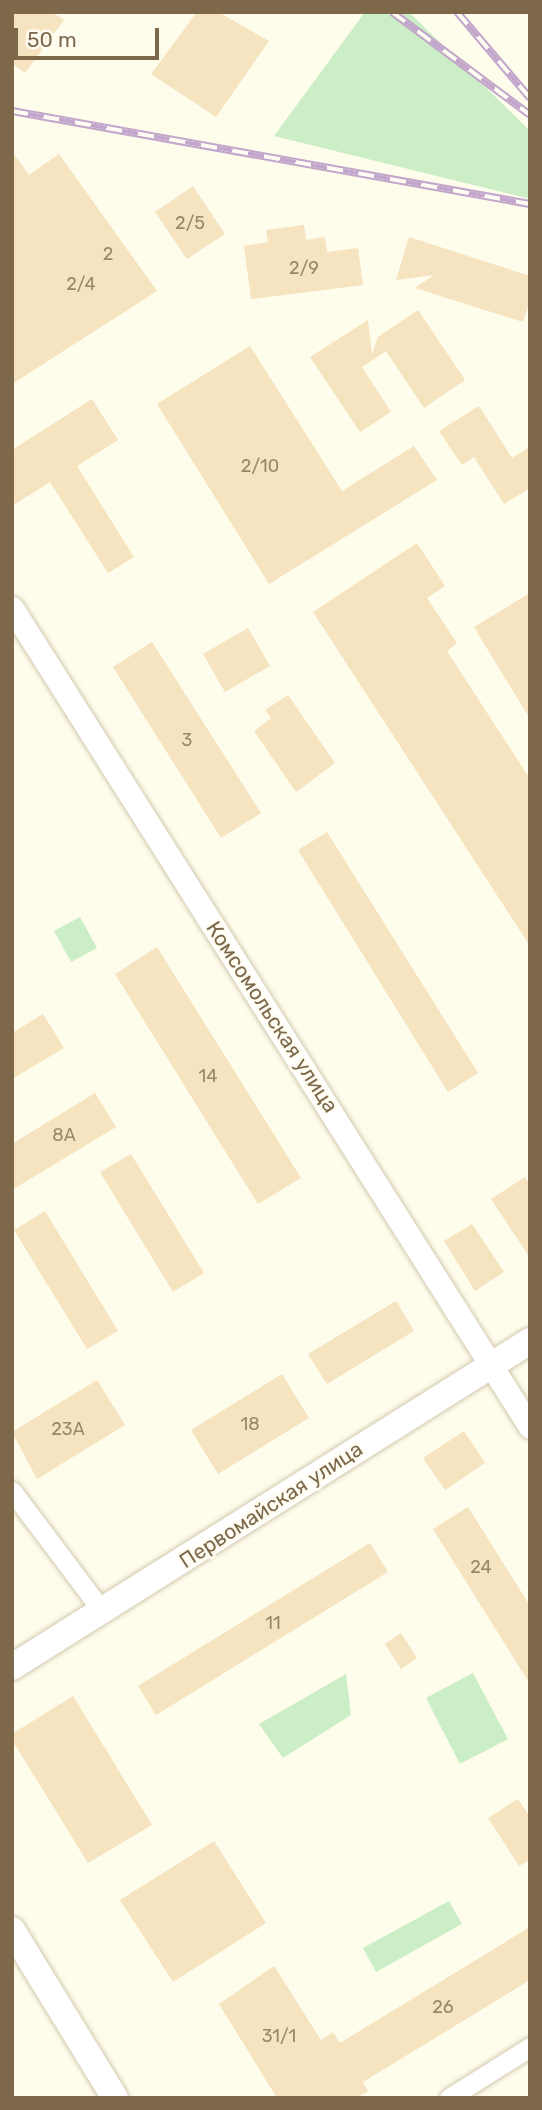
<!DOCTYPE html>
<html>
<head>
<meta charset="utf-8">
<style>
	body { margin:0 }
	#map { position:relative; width:542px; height:2110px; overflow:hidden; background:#fefceb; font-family:Rubik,sans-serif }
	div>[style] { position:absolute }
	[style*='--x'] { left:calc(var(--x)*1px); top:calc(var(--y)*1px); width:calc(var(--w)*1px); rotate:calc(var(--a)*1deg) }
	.green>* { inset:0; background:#cceec6 }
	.building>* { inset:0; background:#f6e3bf }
	.roads { filter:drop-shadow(0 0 2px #d3c8ae) drop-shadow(0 0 2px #d3c8ae) }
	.minor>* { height:19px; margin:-9.5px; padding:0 9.5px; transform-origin:9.5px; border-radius:9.5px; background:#fff }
	.tertiary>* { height:23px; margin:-11.5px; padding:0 11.5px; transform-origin:11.5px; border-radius:11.5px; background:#fff }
	.secondary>* { height:26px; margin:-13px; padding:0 13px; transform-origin:13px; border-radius:13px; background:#fff }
	.rail>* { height:8px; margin-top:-4px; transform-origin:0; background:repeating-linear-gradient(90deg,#fffdf3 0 16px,#c3a6cb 0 32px); box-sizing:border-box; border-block:2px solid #c3a6cb }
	span { translate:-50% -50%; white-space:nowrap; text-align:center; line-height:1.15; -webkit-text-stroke:6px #fffdf3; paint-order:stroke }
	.number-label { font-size:18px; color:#9b8867 }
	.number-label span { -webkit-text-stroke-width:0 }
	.street-label { font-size:21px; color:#7d694a }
	.frame { position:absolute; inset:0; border:14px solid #7d694a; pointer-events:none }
	.scale { position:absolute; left:14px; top:28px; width:145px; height:32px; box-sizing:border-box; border:4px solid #7d694a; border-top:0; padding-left:9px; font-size:21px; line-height:24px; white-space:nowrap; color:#7d694a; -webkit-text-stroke:5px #fffdf3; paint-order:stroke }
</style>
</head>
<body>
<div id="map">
	<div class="green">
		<i style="clip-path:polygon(365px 12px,409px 12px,530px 131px,530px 199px,274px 136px)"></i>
		<i style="clip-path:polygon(80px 917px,97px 948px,71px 962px,54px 931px)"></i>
		<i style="clip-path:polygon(473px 1673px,508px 1739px,460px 1764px,426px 1698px)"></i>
		<i style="clip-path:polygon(346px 1674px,351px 1715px,283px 1758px,259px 1724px)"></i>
		<i style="clip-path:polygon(449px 1901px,462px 1924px,376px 1972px,363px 1948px)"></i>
	</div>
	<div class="building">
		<i style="clip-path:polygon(12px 12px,52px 12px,64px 20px,25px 73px,12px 63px)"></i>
		<i style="clip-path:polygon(197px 12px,218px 12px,269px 41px,216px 117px,151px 74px)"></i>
		<i style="clip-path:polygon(12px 151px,29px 175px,59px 154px,157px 291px,12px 384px)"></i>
		<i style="clip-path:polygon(193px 186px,225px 234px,187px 259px,155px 212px)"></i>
		<i style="clip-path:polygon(304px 225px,306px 240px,325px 237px,327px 252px,358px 248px,363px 285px,251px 299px,244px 246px,268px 242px,266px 230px)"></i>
		<i style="clip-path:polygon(409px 237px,530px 276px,530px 300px,523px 322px,415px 288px,434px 275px,396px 280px)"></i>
		<i style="clip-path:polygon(418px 310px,465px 380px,424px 408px,386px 351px,362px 367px,391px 412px,360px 432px,310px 357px,368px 320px,372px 354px,378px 337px)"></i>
		<i style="clip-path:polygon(250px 346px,342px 491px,414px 446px,437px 480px,269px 584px,157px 404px)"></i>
		<i style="clip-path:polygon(92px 399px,118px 440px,77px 466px,134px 557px,108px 573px,50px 482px,12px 506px,12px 450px)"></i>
		<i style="clip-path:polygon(479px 406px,512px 458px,530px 447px,530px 488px,504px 504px,474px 457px,462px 465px,439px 431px)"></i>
		<i style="clip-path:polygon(417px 543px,445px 586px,427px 598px,457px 643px,447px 651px,530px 779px,530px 946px,313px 612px)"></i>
		<i style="clip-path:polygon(530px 593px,530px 719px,474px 627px)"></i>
		<i style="clip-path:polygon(248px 628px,270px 666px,225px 692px,203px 654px)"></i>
		<i style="clip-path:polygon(152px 642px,261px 813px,221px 838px,113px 667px)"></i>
		<i style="clip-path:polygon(288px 695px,335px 763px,296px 792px,254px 731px,271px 718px,265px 710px)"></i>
		<i style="clip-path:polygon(327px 832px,478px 1073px,448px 1092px,298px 850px)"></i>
		<i style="clip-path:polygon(157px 947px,301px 1178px,258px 1204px,115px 974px)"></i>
		<i style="clip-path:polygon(43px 1014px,64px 1048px,12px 1079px,12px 1033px)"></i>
		<i style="clip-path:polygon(95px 1093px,116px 1127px,12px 1190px,12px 1144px)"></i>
		<i style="clip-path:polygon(131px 1154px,204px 1273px,173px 1292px,100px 1172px)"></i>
		<i style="clip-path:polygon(525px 1177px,530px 1186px,530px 1258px,491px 1199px)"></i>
		<i style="clip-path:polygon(45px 1211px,118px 1331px,87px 1349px,14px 1230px)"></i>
		<i style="clip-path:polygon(472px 1224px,504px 1272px,475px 1291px,444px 1241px)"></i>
		<i style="clip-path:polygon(396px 1301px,414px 1331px,327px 1384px,308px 1354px)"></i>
		<i style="clip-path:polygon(282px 1374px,309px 1418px,218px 1474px,191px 1430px)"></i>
		<i style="clip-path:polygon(97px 1380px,125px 1425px,37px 1479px,12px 1432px)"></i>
		<i style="clip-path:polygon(464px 1431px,485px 1463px,445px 1490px,423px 1458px)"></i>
		<i style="clip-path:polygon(468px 1507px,530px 1606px,530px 1684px,433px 1529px)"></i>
		<i style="clip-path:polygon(370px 1543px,388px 1572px,156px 1715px,138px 1686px)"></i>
		<i style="clip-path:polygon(401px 1633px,417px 1658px,401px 1669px,385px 1644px)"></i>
		<i style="clip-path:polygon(73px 1696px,152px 1825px,88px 1863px,12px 1740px,12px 1734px)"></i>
		<i style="clip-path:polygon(518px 1799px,530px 1817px,530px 1860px,519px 1866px,488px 1818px)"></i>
		<i style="clip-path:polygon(214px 1841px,266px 1923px,173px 1982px,120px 1900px)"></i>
		<i style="clip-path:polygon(530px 1927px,530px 1980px,363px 2082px,368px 2091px,356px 2098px,277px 2098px,219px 2004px,274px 1966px,321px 2040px,333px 2032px,340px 2043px)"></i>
	</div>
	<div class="roads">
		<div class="minor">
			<i style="--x:12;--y:1491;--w:151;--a:53.1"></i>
			<i style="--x:449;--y:2098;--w:96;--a:-32.2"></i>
		</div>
		<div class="tertiary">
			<i style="--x:12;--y:608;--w:969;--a:57.69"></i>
		</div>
		<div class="secondary">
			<i style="--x:12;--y:1667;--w:612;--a:-32.18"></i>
			<i style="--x:12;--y:1930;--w:197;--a:58.5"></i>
		</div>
	</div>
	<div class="rail">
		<i style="--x:392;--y:12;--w:172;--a:36.7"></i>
		<i style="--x:457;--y:12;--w:113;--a:49.7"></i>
		<i style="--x:12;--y:111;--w:526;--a:10.18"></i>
	</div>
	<div class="number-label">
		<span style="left:190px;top:223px">2/5</span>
		<span style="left:108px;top:254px">2</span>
		<span style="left:304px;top:268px">2/9</span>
		<span style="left:81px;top:284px">2/4</span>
		<span style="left:260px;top:466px">2/10</span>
		<span style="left:187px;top:740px">3</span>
		<span style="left:208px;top:1076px">14</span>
		<span style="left:64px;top:1135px">8А</span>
		<span style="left:250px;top:1424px">18</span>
		<span style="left:68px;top:1429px">23А</span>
		<span style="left:481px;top:1567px">24</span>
		<span style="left:273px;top:1623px">11</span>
		<span style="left:443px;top:2007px">26</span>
		<span style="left:279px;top:2036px">31/1</span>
	</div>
	<div class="street-label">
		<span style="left:272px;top:1017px;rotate:57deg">Комсомольская улица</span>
		<span style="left:271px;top:1505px;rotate:-33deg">Первомайская улица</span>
	</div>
	<div class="frame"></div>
	<div class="scale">50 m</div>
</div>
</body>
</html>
